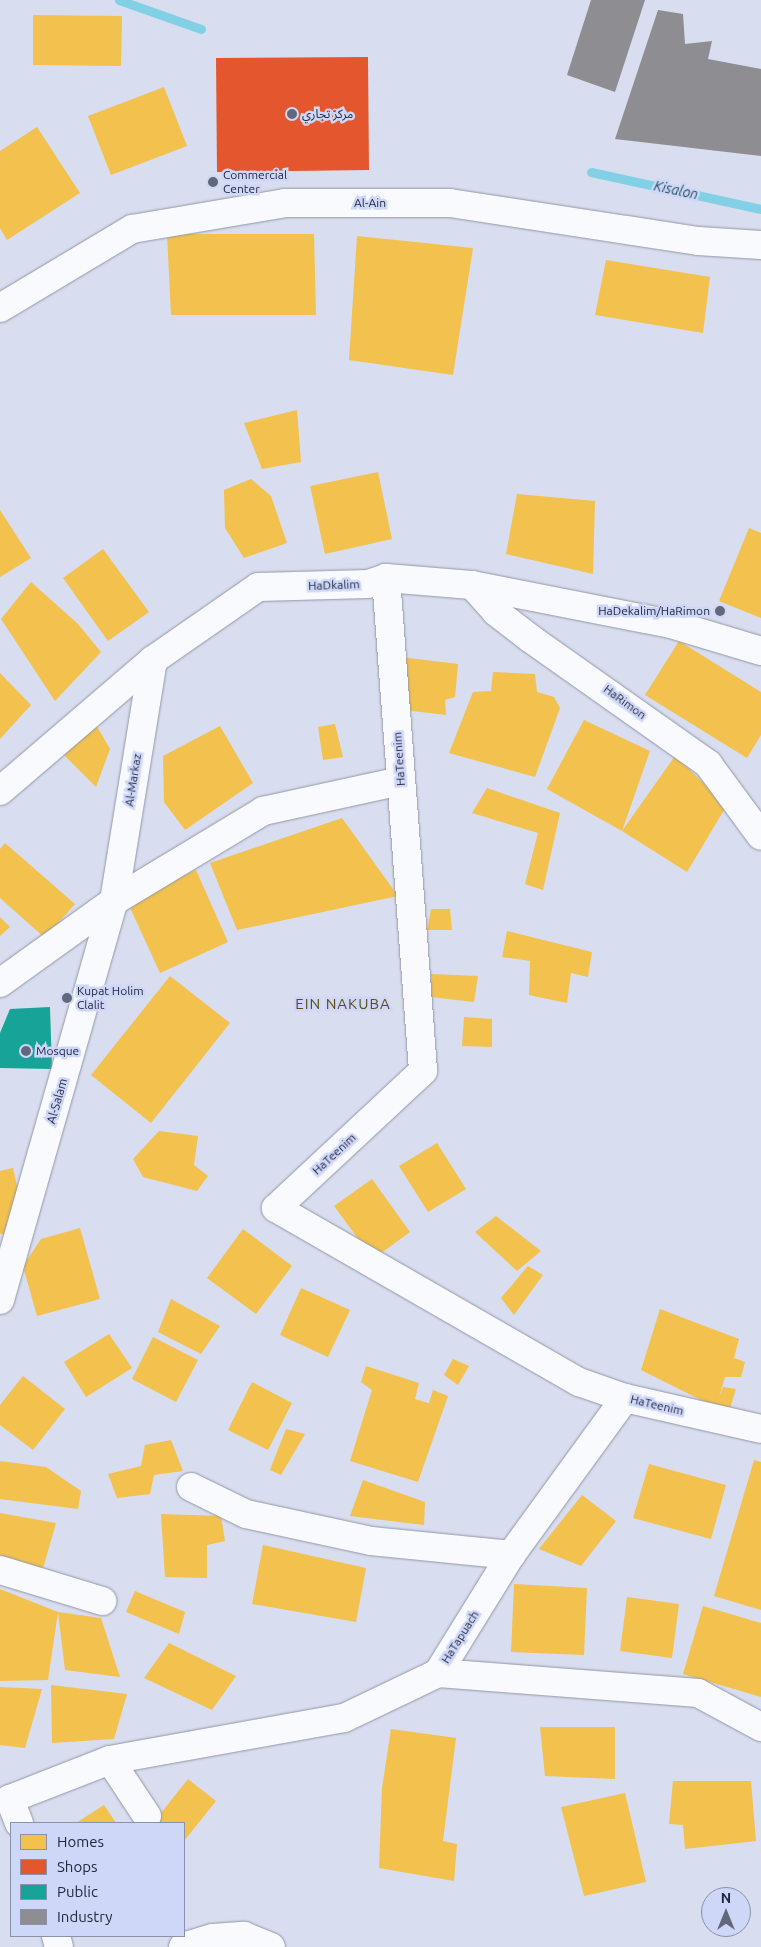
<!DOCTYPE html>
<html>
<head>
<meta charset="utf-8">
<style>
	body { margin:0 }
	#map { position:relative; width:761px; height:1947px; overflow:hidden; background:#d8ddef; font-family:Ubuntu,"Noto Sans Arabic",sans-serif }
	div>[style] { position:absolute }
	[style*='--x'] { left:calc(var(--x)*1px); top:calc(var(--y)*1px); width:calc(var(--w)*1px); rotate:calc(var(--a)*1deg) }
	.homes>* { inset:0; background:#f2c14e }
	.shops>* { inset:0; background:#e4572e }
	.public>* { inset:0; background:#17a398 }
	.industry>* { inset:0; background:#8d8d92 }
	.stream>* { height:9px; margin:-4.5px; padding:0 4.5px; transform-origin:4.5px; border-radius:4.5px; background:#82d0e5 }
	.roads { filter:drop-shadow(0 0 1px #9296a7) drop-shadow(0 0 1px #9296a7) }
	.minor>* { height:28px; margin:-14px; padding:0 14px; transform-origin:14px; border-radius:14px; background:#f9fafd }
	.dots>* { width:14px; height:14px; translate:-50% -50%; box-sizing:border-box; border:2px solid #cfd7f8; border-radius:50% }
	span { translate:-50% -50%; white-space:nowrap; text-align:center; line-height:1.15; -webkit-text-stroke:5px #cfd7f8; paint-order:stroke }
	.poi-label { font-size:12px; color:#23273c }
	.left { translate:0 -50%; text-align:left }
	.right { translate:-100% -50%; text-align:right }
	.street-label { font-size:12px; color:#23273c }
	.water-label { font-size:14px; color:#1d4d57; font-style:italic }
	.quarter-label { font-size:15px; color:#5c4d0e; letter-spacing:1px }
	.legend { position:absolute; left:10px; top:1822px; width:175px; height:115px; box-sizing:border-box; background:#cfd7f8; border:1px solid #8a91ad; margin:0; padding:6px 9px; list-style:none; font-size:15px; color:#23273c }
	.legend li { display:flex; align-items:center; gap:10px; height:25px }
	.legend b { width:25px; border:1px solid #8a91ad }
	.north { position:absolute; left:701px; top:1887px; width:50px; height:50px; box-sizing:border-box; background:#cfd7f8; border:1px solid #8a91ad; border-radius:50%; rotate:0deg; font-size:14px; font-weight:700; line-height:20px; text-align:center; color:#23273c }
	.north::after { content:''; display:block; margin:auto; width:18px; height:22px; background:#62677b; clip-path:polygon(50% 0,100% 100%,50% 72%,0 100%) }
</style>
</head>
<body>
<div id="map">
	<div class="homes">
		<i style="clip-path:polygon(33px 15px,122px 16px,121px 66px,33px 65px)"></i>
		<i style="clip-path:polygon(164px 87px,187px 146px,111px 175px,88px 116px)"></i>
		<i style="clip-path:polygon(37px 127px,80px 193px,7px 240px,0 228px,0 151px)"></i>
		<i style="clip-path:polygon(167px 234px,314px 234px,316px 315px,171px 315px)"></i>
		<i style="clip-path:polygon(357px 236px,473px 248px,453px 375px,349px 360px)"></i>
		<i style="clip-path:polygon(606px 260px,710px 277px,703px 333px,595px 315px)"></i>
		<i style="clip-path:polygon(297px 410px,301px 462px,262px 469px,244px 423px)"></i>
		<i style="clip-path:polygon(378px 472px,392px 539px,325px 554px,310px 486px)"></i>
		<i style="clip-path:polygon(251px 479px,271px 496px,287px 543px,244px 558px,225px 528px,224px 490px)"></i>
		<i style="clip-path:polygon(517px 494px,595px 501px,593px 574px,506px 554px)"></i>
		<i style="clip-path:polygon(0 510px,31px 558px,0 577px)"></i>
		<i style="clip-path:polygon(749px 528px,761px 533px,761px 618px,719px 601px)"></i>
		<i style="clip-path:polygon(103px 549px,149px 612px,108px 641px,63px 578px)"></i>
		<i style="clip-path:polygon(31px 582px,78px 624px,101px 652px,55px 701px,1px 619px)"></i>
		<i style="clip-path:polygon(679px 641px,761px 692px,761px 735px,747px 758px,645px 695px)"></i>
		<i style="clip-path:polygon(392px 656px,458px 664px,455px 697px,445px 700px,446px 715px,396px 709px)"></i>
		<i style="clip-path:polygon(493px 672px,535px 674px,537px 692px,554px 697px,560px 708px,535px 777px,449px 753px,473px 692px,491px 691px)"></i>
		<i style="clip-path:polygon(0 673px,31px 705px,0 739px)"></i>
		<i style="clip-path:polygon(584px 720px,650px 751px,622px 831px,547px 789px)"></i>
		<i style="clip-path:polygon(95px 723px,110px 749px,96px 787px,64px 755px)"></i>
		<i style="clip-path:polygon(335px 724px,343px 757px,323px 760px,318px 727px)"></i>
		<i style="clip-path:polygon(220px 726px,253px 783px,185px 830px,164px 802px,163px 756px)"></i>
		<i style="clip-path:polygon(675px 756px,727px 805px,687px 872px,622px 831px)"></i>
		<i style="clip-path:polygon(487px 788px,560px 813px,543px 890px,525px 884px,538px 833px,472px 813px)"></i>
		<i style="clip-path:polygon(342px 818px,398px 896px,237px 930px,210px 863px)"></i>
		<i style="clip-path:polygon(5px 843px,75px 904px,45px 938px,0 898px,0 849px)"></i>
		<i style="clip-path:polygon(196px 870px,228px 942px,160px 973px,127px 901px)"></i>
		<i style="clip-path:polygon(431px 909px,450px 909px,452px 930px,427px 930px)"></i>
		<i style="clip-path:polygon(0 917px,10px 927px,0 936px)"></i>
		<i style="clip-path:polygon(507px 931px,592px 952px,588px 977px,571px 973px,567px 1003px,529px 995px,530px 961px,502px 957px)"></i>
		<i style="clip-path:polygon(431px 974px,478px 976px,474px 1002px,431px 997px)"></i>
		<i style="clip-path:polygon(170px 976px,230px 1023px,151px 1123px,91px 1075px)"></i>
		<i style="clip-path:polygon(464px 1017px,492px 1019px,492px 1047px,462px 1046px)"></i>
		<i style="clip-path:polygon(159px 1131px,198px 1136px,194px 1165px,208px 1176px,197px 1191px,143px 1177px,133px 1159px)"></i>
		<i style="clip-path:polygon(437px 1143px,466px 1189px,428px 1212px,399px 1166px)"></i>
		<i style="clip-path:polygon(13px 1168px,19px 1195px,7px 1234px,0 1234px,0 1171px)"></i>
		<i style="clip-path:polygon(372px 1179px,410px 1232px,373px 1259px,334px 1206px)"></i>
		<i style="clip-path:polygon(496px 1216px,541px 1251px,517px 1271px,475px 1232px)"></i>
		<i style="clip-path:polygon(80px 1228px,100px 1299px,37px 1316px,23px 1266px,41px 1239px)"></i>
		<i style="clip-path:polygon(243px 1229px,292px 1266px,256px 1314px,207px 1278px)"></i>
		<i style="clip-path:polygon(528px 1266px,543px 1275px,514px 1315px,501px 1298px)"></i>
		<i style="clip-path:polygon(301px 1288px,350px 1310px,328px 1357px,280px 1335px)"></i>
		<i style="clip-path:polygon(171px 1299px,220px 1326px,201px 1354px,158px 1332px)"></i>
		<i style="clip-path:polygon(660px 1309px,739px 1339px,734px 1358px,745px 1362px,741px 1377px,725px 1377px,719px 1397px,723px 1387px,736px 1389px,726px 1421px,715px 1407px,641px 1370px)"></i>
		<i style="clip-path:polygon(109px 1334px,132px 1368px,86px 1397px,64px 1362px)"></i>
		<i style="clip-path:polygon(153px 1337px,198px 1360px,176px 1402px,132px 1379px)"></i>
		<i style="clip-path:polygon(453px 1359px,469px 1366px,458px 1385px,444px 1375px)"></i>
		<i style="clip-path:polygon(366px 1366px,419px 1383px,415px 1399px,438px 1406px,429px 1403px,433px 1390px,448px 1396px,418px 1482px,350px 1461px,372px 1390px,361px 1382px)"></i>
		<i style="clip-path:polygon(23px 1376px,65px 1409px,33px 1450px,0 1425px,0 1405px)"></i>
		<i style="clip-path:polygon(252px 1382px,292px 1403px,268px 1450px,228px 1430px)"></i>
		<i style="clip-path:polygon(286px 1429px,305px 1434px,281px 1475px,270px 1470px)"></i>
		<i style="clip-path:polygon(171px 1440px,183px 1471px,154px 1475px,150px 1494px,117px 1498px,108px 1474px,141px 1466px,145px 1445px)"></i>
		<i style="clip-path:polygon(754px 1460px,761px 1462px,761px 1610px,714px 1596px)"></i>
		<i style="clip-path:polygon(0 1461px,46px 1467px,81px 1491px,78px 1509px,0 1499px)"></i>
		<i style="clip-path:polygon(649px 1464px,726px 1485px,711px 1539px,633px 1518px)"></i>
		<i style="clip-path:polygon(363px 1480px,425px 1502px,424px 1525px,350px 1516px)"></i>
		<i style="clip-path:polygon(582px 1495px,616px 1521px,581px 1566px,539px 1549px)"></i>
		<i style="clip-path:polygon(0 1513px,56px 1523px,42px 1572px,0 1564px)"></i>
		<i style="clip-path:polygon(161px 1514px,221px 1516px,225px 1541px,207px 1545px,207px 1578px,165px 1577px)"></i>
		<i style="clip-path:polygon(263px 1545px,366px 1568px,356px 1622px,252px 1604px)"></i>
		<i style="clip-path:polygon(514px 1584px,587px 1588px,584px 1655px,511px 1652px)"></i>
		<i style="clip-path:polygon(0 1589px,58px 1612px,48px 1680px,0 1681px)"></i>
		<i style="clip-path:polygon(135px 1591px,185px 1612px,179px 1634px,126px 1612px)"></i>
		<i style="clip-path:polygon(627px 1597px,679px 1604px,672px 1658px,620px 1651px)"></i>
		<i style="clip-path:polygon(703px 1606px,761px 1623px,761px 1697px,683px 1674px)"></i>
		<i style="clip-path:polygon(58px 1612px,101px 1618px,120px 1677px,65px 1670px)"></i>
		<i style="clip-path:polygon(169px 1643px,236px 1676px,212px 1710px,144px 1678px)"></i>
		<i style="clip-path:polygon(51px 1685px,127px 1694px,114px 1739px,52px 1743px)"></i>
		<i style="clip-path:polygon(0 1687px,42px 1689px,25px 1748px,0 1745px)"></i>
		<i style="clip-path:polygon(540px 1727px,615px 1727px,615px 1779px,545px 1776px)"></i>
		<i style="clip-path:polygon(391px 1729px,456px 1738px,443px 1841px,457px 1844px,454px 1881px,379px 1868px,382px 1788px)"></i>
		<i style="clip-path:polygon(188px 1779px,216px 1801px,184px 1841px,184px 1823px,153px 1823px)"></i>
		<i style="clip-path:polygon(673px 1781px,751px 1781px,756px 1841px,685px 1849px,683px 1825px,669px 1824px)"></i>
		<i style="clip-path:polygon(625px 1793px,646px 1882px,584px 1896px,561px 1807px)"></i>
		<i style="clip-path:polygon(104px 1805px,116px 1823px,76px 1823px)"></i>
	</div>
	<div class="shops">
		<i style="clip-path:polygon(368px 57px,369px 170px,217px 172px,216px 58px)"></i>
	</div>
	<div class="public">
		<i style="clip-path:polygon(50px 1007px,52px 1069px,0 1068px,0 1033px,10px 1009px)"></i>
	</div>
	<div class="industry">
		<i style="clip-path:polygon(591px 0,645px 0,615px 92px,567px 75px)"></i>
		<i style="clip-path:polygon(658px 10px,683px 14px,685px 44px,712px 41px,708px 59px,761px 69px,761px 156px,615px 139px)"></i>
	</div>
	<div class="stream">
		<i style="--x:119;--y:0;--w:87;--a:19.5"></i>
		<i style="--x:591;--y:172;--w:174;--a:12.3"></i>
	</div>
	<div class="roads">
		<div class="minor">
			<i style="--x:0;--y:308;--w:154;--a:-30.9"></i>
			<i style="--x:132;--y:229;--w:155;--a:-9.6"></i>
			<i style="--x:285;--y:203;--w:165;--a:0"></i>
			<i style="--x:450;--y:203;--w:251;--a:8.7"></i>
			<i style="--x:698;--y:241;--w:63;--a:3.6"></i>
			<i style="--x:386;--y:578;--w:494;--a:85.7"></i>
			<i style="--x:423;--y:1071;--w:201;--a:137"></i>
			<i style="--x:276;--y:1208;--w:349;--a:29.9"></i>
			<i style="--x:579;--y:1382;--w:49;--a:19.2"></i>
			<i style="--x:625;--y:1398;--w:139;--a:12.8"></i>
			<i style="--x:472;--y:585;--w:36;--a:48"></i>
			<i style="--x:496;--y:612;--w:44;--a:37.6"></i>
			<i style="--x:531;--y:639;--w:217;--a:35.2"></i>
			<i style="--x:708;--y:764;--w:89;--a:53.6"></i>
			<i style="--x:0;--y:791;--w:201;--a:-40.6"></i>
			<i style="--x:153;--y:660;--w:128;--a:-34.8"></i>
			<i style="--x:258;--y:587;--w:110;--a:-1.6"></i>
			<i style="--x:368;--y:584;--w:19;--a:-18"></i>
			<i style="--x:386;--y:578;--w:86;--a:4.7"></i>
			<i style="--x:472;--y:585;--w:203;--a:11.1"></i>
			<i style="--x:671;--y:624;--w:94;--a:16.7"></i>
			<i style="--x:0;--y:983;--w:140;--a:-35.7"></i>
			<i style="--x:114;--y:901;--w:174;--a:-31.1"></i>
			<i style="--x:263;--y:811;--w:141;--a:-12.3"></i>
			<i style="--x:0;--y:1300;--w:415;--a:-74.1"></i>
			<i style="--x:114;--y:901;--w:244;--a:-80.8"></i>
			<i style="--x:191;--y:1487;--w:61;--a:26.1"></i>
			<i style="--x:246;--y:1514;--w:128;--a:12.2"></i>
			<i style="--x:371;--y:1541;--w:141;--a:5.7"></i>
			<i style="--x:0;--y:1570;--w:107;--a:16.9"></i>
			<i style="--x:438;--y:1673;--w:261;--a:4.4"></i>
			<i style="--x:698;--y:1693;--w:72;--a:28.4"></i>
			<i style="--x:147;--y:1816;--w:67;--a:-123.5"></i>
			<i style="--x:110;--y:1760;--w:238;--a:-10.2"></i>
			<i style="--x:344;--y:1718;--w:104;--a:-25.6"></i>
			<i style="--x:438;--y:1673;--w:139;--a:-58.3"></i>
			<i style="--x:511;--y:1555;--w:194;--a:-54"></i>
			<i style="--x:19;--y:1823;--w:26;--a:-111"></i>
			<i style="--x:10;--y:1799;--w:107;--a:-21.3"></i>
			<i style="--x:56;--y:1936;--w:11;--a:75"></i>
			<i style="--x:183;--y:1947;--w:31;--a:-17"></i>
			<i style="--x:213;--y:1938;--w:31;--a:-4"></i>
			<i style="--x:244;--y:1936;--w:29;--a:22"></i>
		</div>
	</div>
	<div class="dots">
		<i style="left:292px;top:114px;background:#62677b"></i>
		<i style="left:213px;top:182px;background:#62677b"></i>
		<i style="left:720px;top:611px;background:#62677b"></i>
		<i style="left:67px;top:998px;background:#62677b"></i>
		<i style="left:26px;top:1051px;background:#62677b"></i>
	</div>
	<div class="poi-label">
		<span class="left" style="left:302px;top:114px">مركز تجاري</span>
		<span class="left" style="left:223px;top:182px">Commercial<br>Center</span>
		<span class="right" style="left:710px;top:611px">HaDekalim/HaRimon</span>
		<span class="left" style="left:77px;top:998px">Kupat Holim<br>Clalit</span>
		<span class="left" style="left:36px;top:1051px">Mosque</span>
	</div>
	<div class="street-label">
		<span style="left:370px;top:203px">Al-Ain</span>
		<span style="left:334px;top:585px;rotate:-2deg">HaDkalim</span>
		<span style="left:625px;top:702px;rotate:36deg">HaRimon</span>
		<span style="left:399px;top:759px;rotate:-94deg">HaTeenim</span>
		<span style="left:133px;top:780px;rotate:-81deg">Al-Markaz</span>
		<span style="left:57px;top:1101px;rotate:-74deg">Al-Salam</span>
		<span style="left:334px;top:1154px;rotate:-43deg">HaTeenim</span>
		<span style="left:657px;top:1405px;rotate:13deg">HaTeenim</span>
		<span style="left:460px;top:1637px;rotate:-58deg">HaTapuach</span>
	</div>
	<div class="water-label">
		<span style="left:676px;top:190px;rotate:12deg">Kisalon</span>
	</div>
	<div class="quarter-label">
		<span style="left:343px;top:1004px">EIN NAKUBA</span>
	</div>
	<ul class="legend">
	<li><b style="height:14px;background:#f2c14e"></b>Homes</li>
	<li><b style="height:14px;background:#e4572e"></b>Shops</li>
	<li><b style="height:14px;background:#17a398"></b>Public</li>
	<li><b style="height:14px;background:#8d8d92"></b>Industry</li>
	</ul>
	<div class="north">N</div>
</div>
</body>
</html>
